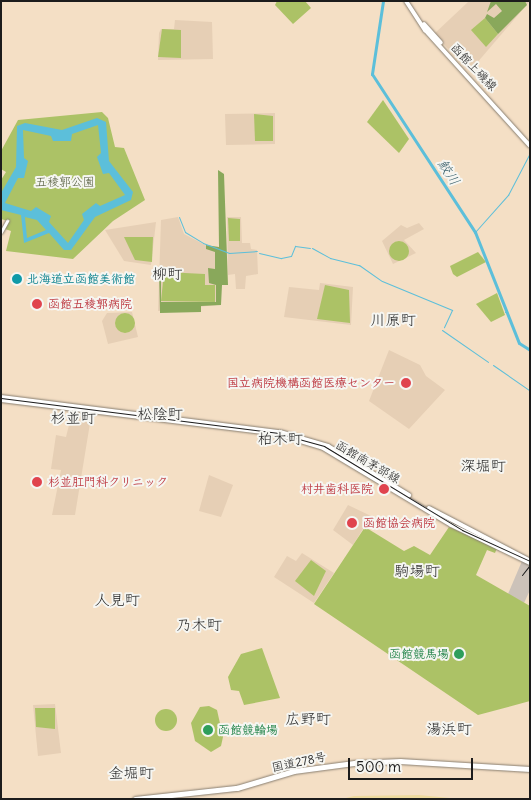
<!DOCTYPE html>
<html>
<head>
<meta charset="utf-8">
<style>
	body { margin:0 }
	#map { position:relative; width:531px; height:800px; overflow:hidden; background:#f4dfc5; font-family:Delius,"Klee One",sans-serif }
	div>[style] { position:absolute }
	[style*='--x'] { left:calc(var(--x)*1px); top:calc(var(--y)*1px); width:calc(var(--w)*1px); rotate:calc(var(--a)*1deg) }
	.built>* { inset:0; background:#e6cfb5 }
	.industrial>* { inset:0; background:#ccc2b9 }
	.green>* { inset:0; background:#acc266 }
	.round { border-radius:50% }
	.forest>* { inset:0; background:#89a85b }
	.sand>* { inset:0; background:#eeda9e }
	.water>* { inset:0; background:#5cbfda }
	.stream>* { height:1px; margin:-0.5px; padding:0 0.5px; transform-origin:0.5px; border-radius:0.5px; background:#5cbfda }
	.river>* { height:3px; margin:-1.5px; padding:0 1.5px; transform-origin:1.5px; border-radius:1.5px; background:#5cbfda }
	.roads { filter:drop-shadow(0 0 1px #887e70) drop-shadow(0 0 1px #887e70) }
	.secondary>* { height:3px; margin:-1.5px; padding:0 1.5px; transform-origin:1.5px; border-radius:1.5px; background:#fff }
	.primary>* { height:4px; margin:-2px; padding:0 2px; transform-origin:2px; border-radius:2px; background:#fff }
	.highway>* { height:4.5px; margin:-2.25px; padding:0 2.25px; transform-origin:2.25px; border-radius:2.25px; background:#fff }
	.tram>* { height:1px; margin:-0.5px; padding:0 0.5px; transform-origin:0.5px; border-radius:0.5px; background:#1c1c1c }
	.dots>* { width:14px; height:14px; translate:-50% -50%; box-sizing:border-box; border:2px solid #f6f6f2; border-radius:50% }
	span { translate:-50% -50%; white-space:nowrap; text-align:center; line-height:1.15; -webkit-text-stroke:4px #f6f6f2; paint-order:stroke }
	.street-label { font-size:12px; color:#1c1c1c }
	.park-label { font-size:12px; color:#4e5636 }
	.culture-label { font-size:12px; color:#0d838f; font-weight:700 }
	.left { translate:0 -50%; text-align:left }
	.health-label { font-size:12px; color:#be3a42; font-weight:700 }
	.right { translate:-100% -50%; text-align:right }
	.leisure-label { font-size:12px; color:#27864d; font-weight:700 }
	.water-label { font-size:14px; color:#365d68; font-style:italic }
	.quarter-label { font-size:15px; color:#1c1c1c }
	.frame { position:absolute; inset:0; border:2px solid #1c1c1c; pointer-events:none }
	.scale { position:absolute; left:348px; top:758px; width:125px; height:22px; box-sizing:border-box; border:2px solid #1c1c1c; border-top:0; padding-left:6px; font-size:15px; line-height:18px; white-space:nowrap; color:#1c1c1c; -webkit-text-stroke:4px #f6f6f2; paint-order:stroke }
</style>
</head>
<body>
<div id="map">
	<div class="built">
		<i style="clip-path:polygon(530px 1px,470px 71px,434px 34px,468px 2px)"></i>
		<i style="clip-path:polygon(175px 20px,212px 22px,213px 59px,158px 60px,159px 33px,161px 29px,174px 29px)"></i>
		<i style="clip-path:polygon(275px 113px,275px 144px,226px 145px,225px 114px)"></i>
		<i style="clip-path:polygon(178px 217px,184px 234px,217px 251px,217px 305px,158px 311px,161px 220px)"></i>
		<i style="clip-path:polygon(227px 217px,241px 217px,242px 243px,250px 243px,251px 249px,257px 250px,258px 274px,246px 276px,245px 289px,236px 289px,235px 274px,228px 275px)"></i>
		<i style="clip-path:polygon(156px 222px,151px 265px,124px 261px,105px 230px)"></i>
		<i style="clip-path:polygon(419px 223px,424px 229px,404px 240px,416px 253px,393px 264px,382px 241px,401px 225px,407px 228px)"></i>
		<i style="clip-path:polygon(320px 283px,353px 287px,351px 325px,284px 317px,289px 287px,319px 290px)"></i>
		<i style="clip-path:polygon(132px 312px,138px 337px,108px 344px,102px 321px,107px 313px)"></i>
		<i style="clip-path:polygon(389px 350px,420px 365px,426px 376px,445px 390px,409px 429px,369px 401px)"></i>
		<i style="clip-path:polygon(73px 409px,92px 411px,75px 515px,52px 515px,61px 470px,51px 469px,56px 435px,66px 437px)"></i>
		<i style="clip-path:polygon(209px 475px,233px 485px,221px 517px,199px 511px)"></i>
		<i style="clip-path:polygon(348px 505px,371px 516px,353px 545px,333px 530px)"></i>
		<i style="clip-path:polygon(302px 553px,334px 573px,314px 603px,274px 577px,287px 556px,296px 561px)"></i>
		<i style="clip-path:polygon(55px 704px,61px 753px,38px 756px,33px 705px)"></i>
	</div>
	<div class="industrial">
		<i style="clip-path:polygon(522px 561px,530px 565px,530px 590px,524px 603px,508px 594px)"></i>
	</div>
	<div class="green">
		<i style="clip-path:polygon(277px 1px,305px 1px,311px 8px,293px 24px,275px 5px)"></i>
		<i style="clip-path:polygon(485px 18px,498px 34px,486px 47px,471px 30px)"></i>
		<i style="clip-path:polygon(162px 29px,181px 30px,181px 58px,158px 57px)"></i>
		<i style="clip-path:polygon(383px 100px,409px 139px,399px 153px,367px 122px)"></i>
		<i style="clip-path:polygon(102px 112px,108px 118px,115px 147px,124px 148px,145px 200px,113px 221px,73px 259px,6px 251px,11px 231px,5px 229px,8px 221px,1px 219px,1px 180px,6px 172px,1px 169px,1px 151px,18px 120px)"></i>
		<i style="clip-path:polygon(254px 114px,273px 116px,273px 141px,255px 141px)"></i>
		<i style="clip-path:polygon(228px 218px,240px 219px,240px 241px,229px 241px)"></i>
		<i style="clip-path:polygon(124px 237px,153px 237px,152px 262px,135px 260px)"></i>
		<i class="round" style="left:389px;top:241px;width:20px;height:20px"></i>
		<i style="clip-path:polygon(478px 252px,486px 262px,457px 277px,453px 274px,450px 266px)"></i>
		<i style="clip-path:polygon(164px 272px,205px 274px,205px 285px,215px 285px,215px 302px,161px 301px)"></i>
		<i style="clip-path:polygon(325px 285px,349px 290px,350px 323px,317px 319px)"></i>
		<i style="clip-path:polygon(497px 293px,505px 315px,491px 322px,476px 304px)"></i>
		<i class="round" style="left:115px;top:313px;width:20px;height:20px"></i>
		<i style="clip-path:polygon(365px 527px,404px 551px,414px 546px,430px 555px,449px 527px,497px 548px,495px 553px,487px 550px,476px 575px,530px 606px,530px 701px,478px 715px,314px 604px)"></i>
		<i style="clip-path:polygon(311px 560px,326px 571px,314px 596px,295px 581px)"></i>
		<i style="clip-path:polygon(262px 648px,280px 698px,244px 705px,239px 691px,231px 690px,228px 677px,241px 654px)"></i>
		<i style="clip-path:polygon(209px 706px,217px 710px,223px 737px,221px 746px,211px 752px,195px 741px,191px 723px,200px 707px)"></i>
		<i style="clip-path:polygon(35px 708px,55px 708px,55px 729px,36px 727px)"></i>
		<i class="round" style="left:155px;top:709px;width:22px;height:22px"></i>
	</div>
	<div class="forest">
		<i style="clip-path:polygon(491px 1px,525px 1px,527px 5px,498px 34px,485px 18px,487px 14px,494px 18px,502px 11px,496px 4px,487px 12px)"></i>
		<i style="clip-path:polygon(218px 170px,224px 174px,228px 285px,222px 285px,221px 305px,201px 306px,201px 312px,160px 313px,159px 270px,178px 271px,161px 275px,161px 302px,216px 302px,216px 285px,209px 283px,208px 268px,215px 269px,215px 252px,206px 249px,206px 245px,219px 247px)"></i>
	</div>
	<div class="sand">
		<i style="clip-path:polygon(419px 795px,460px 799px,342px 799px,354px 796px)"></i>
	</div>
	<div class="water">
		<i style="clip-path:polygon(evenodd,97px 118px,106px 122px,109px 161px,133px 192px,131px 200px,95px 217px,71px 250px,64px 250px,49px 233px,24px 243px,21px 215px,1px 210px,1px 193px,16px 167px,17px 126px,25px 123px,62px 130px,97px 118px,98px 125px,101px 153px,97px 157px,103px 174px,109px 173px,125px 195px,100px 206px,96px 203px,82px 214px,84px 220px,68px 243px,49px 222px,51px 216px,36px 207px,31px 211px,5px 203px,18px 178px,24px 178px,28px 161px,24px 158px,23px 130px,51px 136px,53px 141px,71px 141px,72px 134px,98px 125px,97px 118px,25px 217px,37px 220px,46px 230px,27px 238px,25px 217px)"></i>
	</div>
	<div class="stream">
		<i style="--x:179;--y:217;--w:16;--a:68"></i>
		<i style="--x:185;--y:232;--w:21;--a:31"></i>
		<i style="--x:203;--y:243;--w:28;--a:21"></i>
		<i style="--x:229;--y:253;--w:28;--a:-4"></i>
		<i style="--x:475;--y:232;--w:50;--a:-48.3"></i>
		<i style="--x:508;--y:195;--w:47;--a:-62.4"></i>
		<i style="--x:312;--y:248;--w:21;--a:29"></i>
		<i style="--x:330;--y:258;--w:30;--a:14"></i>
		<i style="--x:359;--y:265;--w:28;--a:35"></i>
		<i style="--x:382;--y:281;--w:76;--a:22.5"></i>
		<i style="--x:452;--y:310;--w:19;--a:115"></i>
		<i style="--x:259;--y:253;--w:23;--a:13"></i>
		<i style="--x:281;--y:258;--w:10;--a:-11"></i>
		<i style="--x:291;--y:256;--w:11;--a:-68"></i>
		<i style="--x:295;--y:246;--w:15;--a:8"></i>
		<i style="--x:505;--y:312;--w:2;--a:-27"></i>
		<i style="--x:442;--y:330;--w:56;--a:34.8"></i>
		<i style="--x:493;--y:365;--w:44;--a:34.8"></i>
	</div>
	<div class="river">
		<i style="--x:383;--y:1;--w:74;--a:98.6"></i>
		<i style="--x:372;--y:74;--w:189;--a:56.9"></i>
		<i style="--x:475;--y:232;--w:119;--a:68.4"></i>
		<i style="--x:519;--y:343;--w:13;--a:32"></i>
	</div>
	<div class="roads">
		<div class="secondary">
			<i style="--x:1;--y:232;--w:13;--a:-61"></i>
		</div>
		<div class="primary">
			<i style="--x:406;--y:1;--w:35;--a:57"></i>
			<i style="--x:425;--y:30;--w:156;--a:47.8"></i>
			<i style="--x:424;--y:24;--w:25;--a:48"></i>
			<i style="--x:1;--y:397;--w:281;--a:7.2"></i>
			<i style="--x:280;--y:432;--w:50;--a:16.3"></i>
			<i style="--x:328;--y:446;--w:95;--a:31.2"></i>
			<i style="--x:1;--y:400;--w:278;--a:7"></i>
			<i style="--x:277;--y:434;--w:48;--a:16.9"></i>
			<i style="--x:323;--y:448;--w:149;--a:31"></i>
			<i style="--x:451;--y:525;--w:88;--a:25.7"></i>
			<i style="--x:429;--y:508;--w:113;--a:27.5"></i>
		</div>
		<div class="highway">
			<i style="--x:135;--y:799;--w:103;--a:-6.2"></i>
			<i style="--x:237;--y:788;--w:59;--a:-16.6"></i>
			<i style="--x:294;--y:771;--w:62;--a:-7.5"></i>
			<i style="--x:355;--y:763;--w:45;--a:-2.5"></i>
			<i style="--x:400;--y:761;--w:130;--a:3.5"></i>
		</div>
	</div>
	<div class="tram">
		<i style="--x:1;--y:398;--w:278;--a:7.2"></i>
		<i style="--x:277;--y:433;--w:49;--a:15.5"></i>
		<i style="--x:324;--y:446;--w:162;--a:31.3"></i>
		<i style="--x:462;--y:530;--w:75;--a:24.5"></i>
		<i style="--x:522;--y:575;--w:11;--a:-52"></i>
	</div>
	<div class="dots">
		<i style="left:17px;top:279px;background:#0f9aa8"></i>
		<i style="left:37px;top:304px;background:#e0444e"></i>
		<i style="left:406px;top:383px;background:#e0444e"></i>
		<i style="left:37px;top:482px;background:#e0444e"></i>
		<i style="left:384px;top:489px;background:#e0444e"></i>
		<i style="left:352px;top:523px;background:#e0444e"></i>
		<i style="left:459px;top:654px;background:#2e9e5b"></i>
		<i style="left:208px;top:730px;background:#2e9e5b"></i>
	</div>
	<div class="street-label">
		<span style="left:474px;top:67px;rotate:46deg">函館上磯線</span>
		<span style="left:368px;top:462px;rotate:30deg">函館南茅部線</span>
		<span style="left:299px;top:762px;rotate:-12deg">国道278号</span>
	</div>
	<div class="park-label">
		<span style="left:65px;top:182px">五稜郭公園</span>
	</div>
	<div class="culture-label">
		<span class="left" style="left:27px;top:279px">北海道立函館美術館</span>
	</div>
	<div class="health-label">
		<span class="left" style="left:48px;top:304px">函館五稜郭病院</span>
		<span class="right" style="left:395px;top:383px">国立病院機構函館医療センター</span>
		<span class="left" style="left:48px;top:482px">杉並肛門科クリニック</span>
		<span class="right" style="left:373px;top:489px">村井歯科医院</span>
		<span class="left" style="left:363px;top:523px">函館協会病院</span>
	</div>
	<div class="leisure-label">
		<span class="right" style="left:449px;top:654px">函館競馬場</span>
		<span class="left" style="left:218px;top:730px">函館競輪場</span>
	</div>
	<div class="water-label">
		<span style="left:449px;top:172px;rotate:57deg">鮫川</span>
	</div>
	<div class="quarter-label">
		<span style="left:167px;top:274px">柳町</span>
		<span style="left:393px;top:320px">川原町</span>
		<span style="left:160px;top:414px">松陰町</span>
		<span style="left:73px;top:418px">杉並町</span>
		<span style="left:280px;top:439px">柏木町</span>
		<span style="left:483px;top:466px">深堀町</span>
		<span style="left:417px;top:571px">駒場町</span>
		<span style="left:117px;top:600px">人見町</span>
		<span style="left:199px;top:625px">乃木町</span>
		<span style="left:308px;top:719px">広野町</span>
		<span style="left:449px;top:729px">湯浜町</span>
		<span style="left:131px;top:773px">金堀町</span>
	</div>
	<div class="frame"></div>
	<div class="scale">500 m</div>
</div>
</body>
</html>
